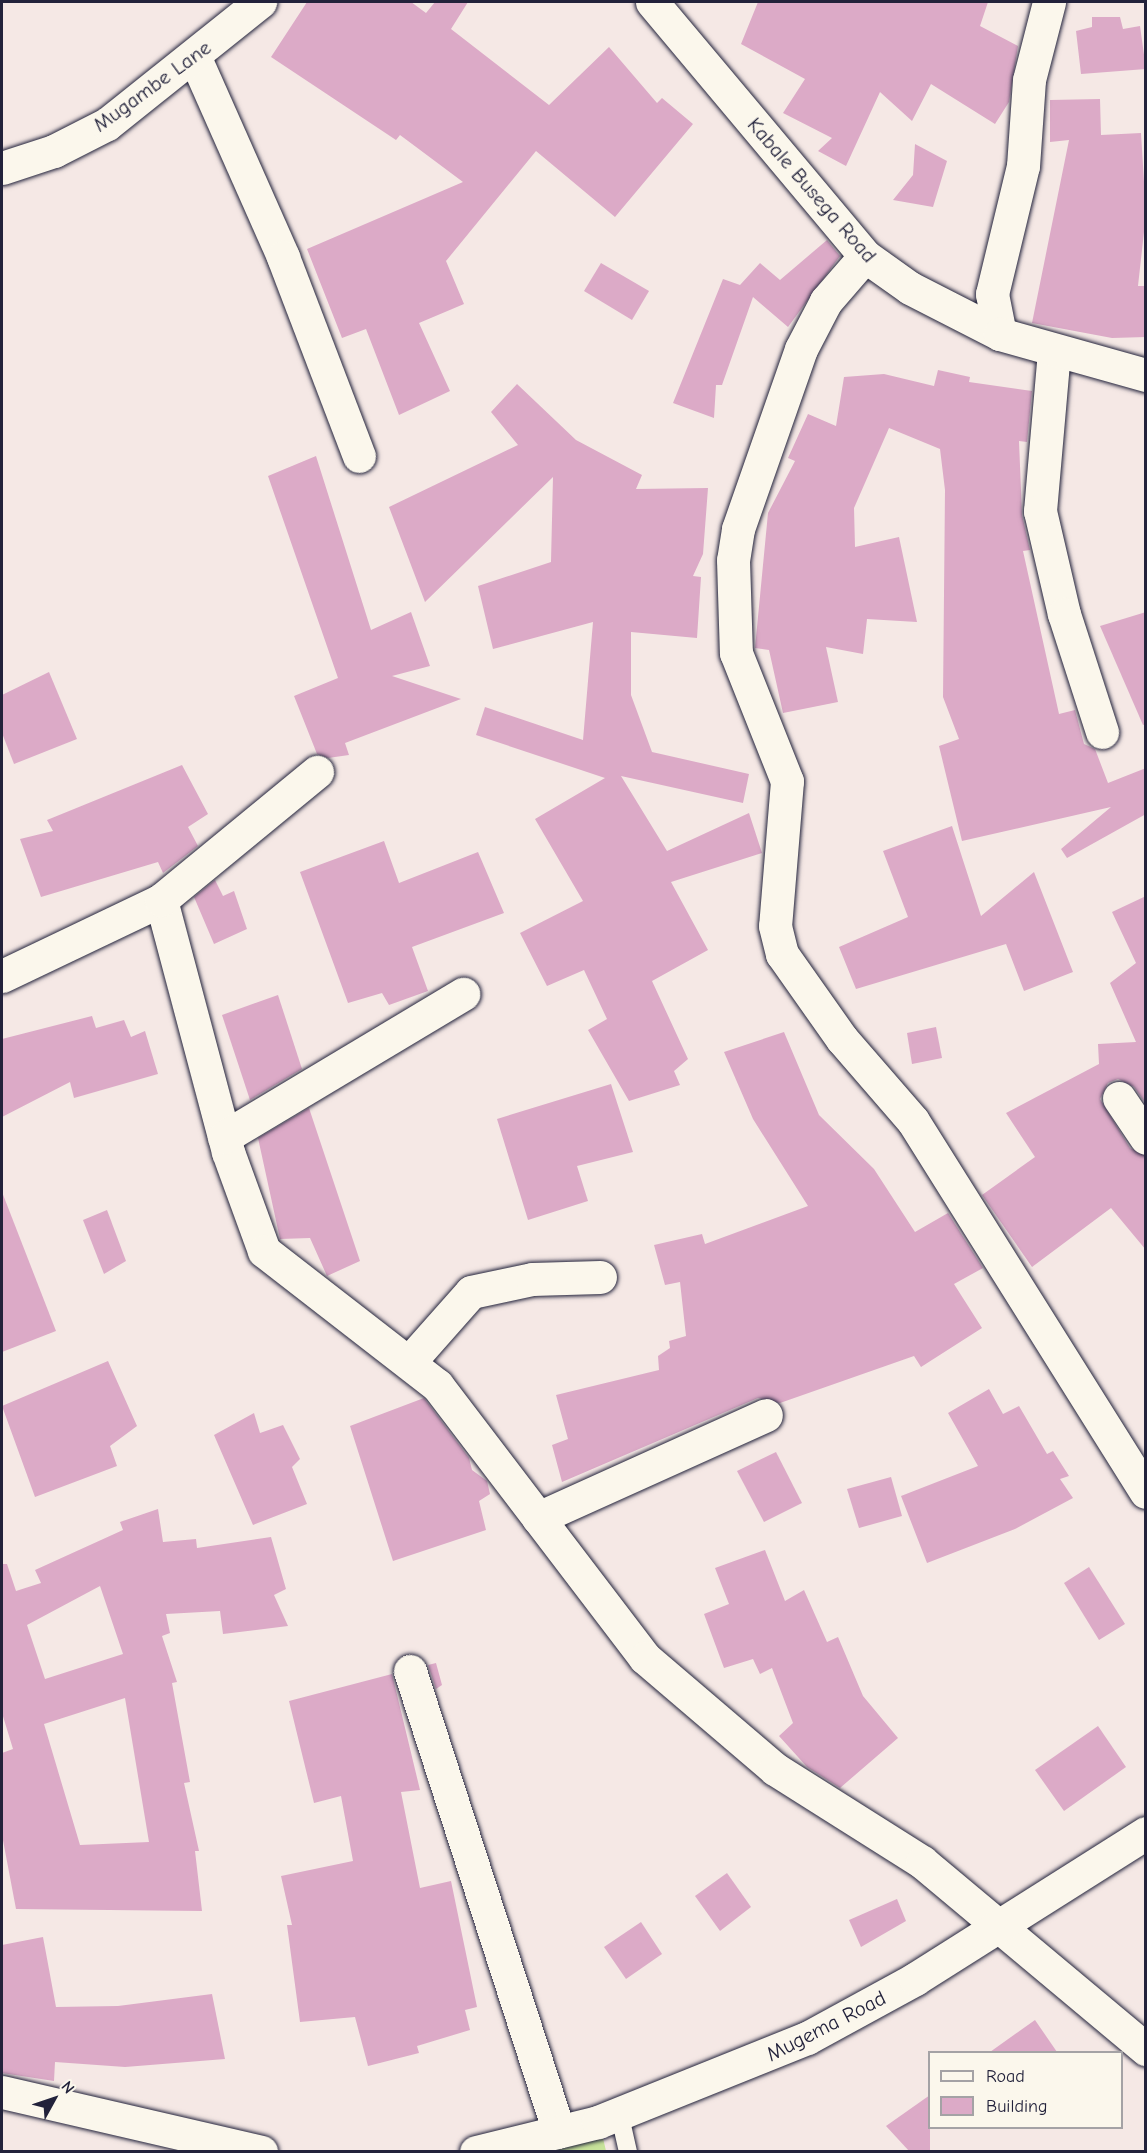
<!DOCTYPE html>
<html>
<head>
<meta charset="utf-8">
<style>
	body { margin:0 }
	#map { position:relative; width:1147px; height:2153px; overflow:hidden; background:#f5e8e5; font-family:"Comic Neue",sans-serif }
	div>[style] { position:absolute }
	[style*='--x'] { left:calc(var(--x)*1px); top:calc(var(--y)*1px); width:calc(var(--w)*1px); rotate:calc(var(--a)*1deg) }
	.green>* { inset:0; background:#c8e39a }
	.building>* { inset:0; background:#dcaac7 }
	.roads { filter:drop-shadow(0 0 2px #22223b) drop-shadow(0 0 2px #22223b) }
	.lane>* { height:18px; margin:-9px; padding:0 9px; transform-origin:9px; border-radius:9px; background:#fbf7ec }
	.street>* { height:33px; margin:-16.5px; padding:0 16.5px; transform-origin:16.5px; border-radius:16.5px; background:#fbf7ec }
	.secondary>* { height:33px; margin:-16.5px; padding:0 16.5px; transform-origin:16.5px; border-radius:16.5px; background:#fbf7ec }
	span { translate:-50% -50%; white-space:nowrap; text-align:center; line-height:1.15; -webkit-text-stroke:4.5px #fbf7ec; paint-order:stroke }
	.street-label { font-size:21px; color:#22223b }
	.frame { position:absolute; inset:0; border:3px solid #22223b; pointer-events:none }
	.legend { position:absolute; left:928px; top:2051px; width:195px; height:78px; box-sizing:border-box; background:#fbf7ec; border:2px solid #a4a2a5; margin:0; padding:8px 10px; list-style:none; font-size:18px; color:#22223b }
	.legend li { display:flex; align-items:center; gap:12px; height:30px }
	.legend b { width:30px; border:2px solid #a4a2a5 }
	.north { position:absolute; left:24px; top:2069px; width:60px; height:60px; -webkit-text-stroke:4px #fbf7ec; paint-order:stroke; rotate:50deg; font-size:16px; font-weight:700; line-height:24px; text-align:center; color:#22223b }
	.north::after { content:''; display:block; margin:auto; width:21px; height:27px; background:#22223b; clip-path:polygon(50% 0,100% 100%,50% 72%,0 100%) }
</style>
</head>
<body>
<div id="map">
	<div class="green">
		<i style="clip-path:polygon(603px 2138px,606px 2151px,545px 2152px)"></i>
	</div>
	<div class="building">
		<i style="clip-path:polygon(307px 2px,411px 2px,426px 13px,435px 2px,468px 2px,451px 29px,549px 105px,609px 47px,657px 103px,662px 98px,693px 124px,615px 217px,536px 151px,446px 261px,464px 304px,419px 323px,450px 391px,399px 415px,366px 329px,342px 338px,307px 249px,463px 182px,400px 135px,396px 140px,271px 57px)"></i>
		<i style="clip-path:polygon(758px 2px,988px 2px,980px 26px,1018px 46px,1009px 102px,995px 124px,931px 84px,912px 121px,880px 92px,846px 166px,818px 151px,832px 138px,783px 113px,805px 79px,741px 44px)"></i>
		<i style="clip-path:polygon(1092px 17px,1120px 17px,1123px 29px,1140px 26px,1146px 69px,1081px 74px,1076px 31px,1092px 27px)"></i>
		<i style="clip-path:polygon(1100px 99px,1101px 135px,1141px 133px,1146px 214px,1138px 286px,1146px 286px,1146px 337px,1112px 338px,1032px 323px,1069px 140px,1050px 142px,1050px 100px)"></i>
		<i style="clip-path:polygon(915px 144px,947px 161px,933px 207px,893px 200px,913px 175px)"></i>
		<i style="clip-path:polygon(827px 240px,840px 256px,788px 327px,753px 297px,722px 385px,716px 385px,714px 418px,673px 403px,723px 279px,740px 285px,760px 263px,780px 280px)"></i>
		<i style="clip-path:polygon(601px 263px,649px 291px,632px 320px,584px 291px)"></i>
		<i style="clip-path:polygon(938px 370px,970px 377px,969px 382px,1032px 391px,1027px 442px,1019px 441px,1022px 515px,1030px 550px,1023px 551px,1059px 714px,1075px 710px,1084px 744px,1095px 749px,1108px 783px,1146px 768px,1146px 814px,1067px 858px,1061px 849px,1111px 807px,962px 841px,939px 746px,959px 739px,943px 697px,945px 490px,940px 449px,889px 428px,854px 508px,855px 547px,899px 537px,917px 622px,867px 619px,863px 654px,826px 647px,838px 702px,783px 713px,769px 650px,755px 648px,768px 513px,795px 461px,788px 458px,808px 414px,836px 426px,844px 377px,884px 374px,934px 386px)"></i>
		<i style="clip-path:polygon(517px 384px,576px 440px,642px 475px,636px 489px,708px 488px,703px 554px,693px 576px,701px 577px,697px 638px,631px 632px,631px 695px,652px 752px,749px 774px,743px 803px,621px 776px,667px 851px,749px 813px,762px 853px,671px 882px,708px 950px,652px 981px,688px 1059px,674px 1071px,680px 1085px,629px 1101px,588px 1030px,607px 1019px,584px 970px,547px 986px,520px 933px,583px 901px,535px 819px,605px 778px,476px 735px,485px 707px,583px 740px,593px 622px,493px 649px,478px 586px,551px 562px,553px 477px,425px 602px,389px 507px,518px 445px,491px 412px)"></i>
		<i style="clip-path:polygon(316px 456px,371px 630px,411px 612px,430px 666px,392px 676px,461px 699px,345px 743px,349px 755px,328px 758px,317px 754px,294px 696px,338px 678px,268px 476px)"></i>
		<i style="clip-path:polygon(1146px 612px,1146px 724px,1143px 725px,1100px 626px)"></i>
		<i style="clip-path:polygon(49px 672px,77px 739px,14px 764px,2px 733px,2px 695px)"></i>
		<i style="clip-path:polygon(182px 765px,208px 814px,188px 827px,198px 846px,163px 873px,158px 862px,41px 897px,20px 839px,53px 831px,47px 820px)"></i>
		<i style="clip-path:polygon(952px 826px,981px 916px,1034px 872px,1073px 972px,1024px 991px,1006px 944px,856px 989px,839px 947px,908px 917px,883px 851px)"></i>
		<i style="clip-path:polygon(384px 841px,399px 883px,478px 852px,504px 913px,412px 947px,428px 991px,389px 1005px,382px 993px,348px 1003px,300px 872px)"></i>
		<i style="clip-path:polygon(215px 880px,223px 896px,234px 891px,247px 929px,214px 944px,194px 897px)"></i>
		<i style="clip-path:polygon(1146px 896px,1146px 1104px,1134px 1087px,1118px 1079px,1108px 1083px,1100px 1099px,1130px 1148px,1146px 1156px,1146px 1250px,1111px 1208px,1032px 1267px,982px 1195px,1035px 1157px,1006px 1113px,1099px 1064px,1098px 1044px,1136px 1042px,1110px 983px,1136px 963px,1112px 912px)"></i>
		<i style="clip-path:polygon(278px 995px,302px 1069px,250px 1100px,222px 1015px)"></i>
		<i style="clip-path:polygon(92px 1016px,96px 1028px,124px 1020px,131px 1037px,145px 1031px,158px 1074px,74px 1098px,70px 1082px,2px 1117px,2px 1039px)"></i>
		<i style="clip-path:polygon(936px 1027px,942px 1058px,912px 1064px,907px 1033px)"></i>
		<i style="clip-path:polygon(784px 1032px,819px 1115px,874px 1169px,915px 1232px,948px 1213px,983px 1268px,954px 1284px,982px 1328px,921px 1367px,914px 1356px,780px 1403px,758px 1398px,562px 1482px,552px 1445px,568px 1439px,556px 1395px,659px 1370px,658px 1356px,670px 1348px,669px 1341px,686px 1336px,680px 1282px,665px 1285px,654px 1245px,702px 1234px,705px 1244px,808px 1206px,753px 1119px,724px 1052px)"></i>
		<i style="clip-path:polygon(611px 1084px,633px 1152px,577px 1166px,588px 1201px,528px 1220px,497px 1119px)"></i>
		<i style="clip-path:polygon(309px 1108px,360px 1261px,327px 1276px,310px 1238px,280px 1239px,258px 1138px)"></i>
		<i style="clip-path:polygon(2px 1192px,56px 1331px,2px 1352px)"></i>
		<i style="clip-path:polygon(107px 1210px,126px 1261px,104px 1274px,83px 1220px)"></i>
		<i style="clip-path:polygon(108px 1361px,137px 1426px,110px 1446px,117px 1466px,35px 1497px,2px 1406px)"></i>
		<i style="clip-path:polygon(989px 1389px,1003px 1414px,1019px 1406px,1047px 1454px,1053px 1451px,1069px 1476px,1060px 1479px,1073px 1498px,1015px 1529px,927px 1563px,901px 1496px,978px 1466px,948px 1413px)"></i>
		<i style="clip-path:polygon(424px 1398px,469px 1458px,472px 1470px,487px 1481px,490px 1494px,479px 1501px,486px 1530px,393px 1561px,350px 1426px)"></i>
		<i style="clip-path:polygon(254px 1413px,260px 1433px,283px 1425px,300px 1459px,292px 1467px,307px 1504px,253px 1525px,214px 1435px)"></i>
		<i style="clip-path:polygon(776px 1452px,802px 1503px,764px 1522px,737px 1471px)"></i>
		<i style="clip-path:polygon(891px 1477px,902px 1516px,859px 1528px,847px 1489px)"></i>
		<i style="clip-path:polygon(evenodd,158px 1509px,163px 1542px,196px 1539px,197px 1548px,271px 1537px,286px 1589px,274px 1595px,288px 1626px,223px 1634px,220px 1611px,166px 1614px,170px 1633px,162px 1636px,177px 1682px,172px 1683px,190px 1782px,184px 1783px,199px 1851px,195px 1851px,202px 1911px,16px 1909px,2px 1835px,2px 1753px,13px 1749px,2px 1713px,2px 1564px,7px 1564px,16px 1591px,41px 1583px,35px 1570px,123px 1530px,120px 1522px,158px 1509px,100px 1586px,123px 1654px,45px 1679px,27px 1625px,100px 1586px,158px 1509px,125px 1698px,149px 1842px,80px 1845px,44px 1724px,125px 1698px)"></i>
		<i style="clip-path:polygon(765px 1550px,785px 1601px,804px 1590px,827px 1642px,838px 1637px,863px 1696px,898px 1738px,840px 1788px,807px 1767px,779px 1736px,793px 1723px,772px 1668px,760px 1674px,753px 1659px,724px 1668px,704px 1614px,729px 1604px,715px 1568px)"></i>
		<i style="clip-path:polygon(1089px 1567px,1125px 1624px,1099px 1640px,1064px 1583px)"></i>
		<i style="clip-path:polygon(436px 1663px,442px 1685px,436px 1689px,428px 1665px)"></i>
		<i style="clip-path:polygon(392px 1674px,420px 1790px,401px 1792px,420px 1888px,451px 1881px,477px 2007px,465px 2010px,470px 2030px,417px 2046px,419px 2053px,368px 2066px,355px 2017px,300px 2022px,287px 1925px,292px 1925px,281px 1876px,353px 1861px,341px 1796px,314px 1803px,289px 1701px)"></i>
		<i style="clip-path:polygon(1098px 1726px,1126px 1767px,1064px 1811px,1035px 1770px)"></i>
		<i style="clip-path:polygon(727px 1873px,751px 1907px,720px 1931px,695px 1896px)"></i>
		<i style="clip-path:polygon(897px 1899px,906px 1921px,861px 1947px,849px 1920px)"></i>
		<i style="clip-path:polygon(641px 1922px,662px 1954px,626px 1979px,604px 1947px)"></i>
		<i style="clip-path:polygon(43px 1937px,56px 2007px,118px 2006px,212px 1994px,225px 2059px,125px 2067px,55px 2062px,54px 2081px,2px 2073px,2px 1945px)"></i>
		<i style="clip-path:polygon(1035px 2020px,1057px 2052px,990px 2052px)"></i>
		<i style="clip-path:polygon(930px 2095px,930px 2151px,909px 2151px,886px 2126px)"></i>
	</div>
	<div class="roads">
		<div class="lane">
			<i style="--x:619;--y:2112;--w:41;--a:77.3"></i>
		</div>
		<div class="street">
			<i style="--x:195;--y:58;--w:218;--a:66.1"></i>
			<i style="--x:283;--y:257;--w:213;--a:69.1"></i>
			<i style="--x:2;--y:168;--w:55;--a:-18.1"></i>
			<i style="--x:54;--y:151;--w:59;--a:-27"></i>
			<i style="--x:107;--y:124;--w:196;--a:-38.6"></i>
			<i style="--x:865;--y:256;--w:60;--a:130.9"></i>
			<i style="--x:826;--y:301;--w:54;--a:117.5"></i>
			<i style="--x:801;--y:349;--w:191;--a:109.3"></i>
			<i style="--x:738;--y:529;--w:31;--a:99"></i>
			<i style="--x:733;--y:560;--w:93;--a:88.2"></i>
			<i style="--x:736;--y:653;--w:138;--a:68.3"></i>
			<i style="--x:787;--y:781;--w:145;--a:94.7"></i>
			<i style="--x:775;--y:926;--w:29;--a:76"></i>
			<i style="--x:782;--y:954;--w:104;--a:54.8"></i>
			<i style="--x:842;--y:1039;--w:108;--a:49.1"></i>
			<i style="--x:913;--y:1121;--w:438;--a:57.9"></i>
			<i style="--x:1000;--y:334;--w:41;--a:-101.3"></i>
			<i style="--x:992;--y:294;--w:132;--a:-76.4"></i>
			<i style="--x:1023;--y:166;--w:86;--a:-86"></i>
			<i style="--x:1029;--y:80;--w:81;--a:-75.6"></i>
			<i style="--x:1054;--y:351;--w:161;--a:95"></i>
			<i style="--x:1040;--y:511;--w:106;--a:76.9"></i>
			<i style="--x:1064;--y:614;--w:124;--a:72.1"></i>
			<i style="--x:161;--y:900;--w:261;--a:75.1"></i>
			<i style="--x:228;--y:1152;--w:105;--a:70"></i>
			<i style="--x:264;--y:1251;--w:219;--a:37.8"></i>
			<i style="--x:437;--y:1385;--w:343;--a:52.7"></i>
			<i style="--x:645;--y:1658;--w:171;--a:40.5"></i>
			<i style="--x:775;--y:1769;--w:174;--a:32.3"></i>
			<i style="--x:922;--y:1862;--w:292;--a:39.9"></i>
			<i style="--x:2;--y:976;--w:176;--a:-25.5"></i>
			<i style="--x:161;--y:900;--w:202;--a:-39.4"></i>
			<i style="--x:1119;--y:1098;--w:48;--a:56"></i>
			<i style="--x:224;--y:1137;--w:279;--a:-30.9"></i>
			<i style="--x:410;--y:1361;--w:92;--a:-48.5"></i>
			<i style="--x:471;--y:1292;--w:62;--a:-12"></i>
			<i style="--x:532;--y:1279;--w:68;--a:-1.7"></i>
			<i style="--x:538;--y:1518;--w:250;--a:-24.3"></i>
			<i style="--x:410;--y:1671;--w:484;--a:72.1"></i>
		</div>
		<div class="secondary">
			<i style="--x:652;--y:2;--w:331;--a:50"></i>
			<i style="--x:865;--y:256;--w:55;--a:35.4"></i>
			<i style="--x:910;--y:288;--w:101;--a:27.1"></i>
			<i style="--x:1000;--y:334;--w:152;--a:15.7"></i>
			<i style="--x:2;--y:2092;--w:266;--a:13"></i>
			<i style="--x:476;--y:2152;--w:126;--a:-13.8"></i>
			<i style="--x:598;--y:2122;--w:225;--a:-21.9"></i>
			<i style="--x:807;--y:2038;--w:123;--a:-28.6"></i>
			<i style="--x:915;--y:1979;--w:273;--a:-32.3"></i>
		</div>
	</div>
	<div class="street-label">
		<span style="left:152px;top:86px;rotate:-36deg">Mugambe Lane</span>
		<span style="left:812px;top:190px;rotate:49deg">Kabale Busega Road</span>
		<span style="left:826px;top:2026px;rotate:-27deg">Mugema Road</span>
	</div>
	<div class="frame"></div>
	<ul class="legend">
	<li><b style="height:8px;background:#fbf7ec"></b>Road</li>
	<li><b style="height:16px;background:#dcaac7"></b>Building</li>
	</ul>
	<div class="north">N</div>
</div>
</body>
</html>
